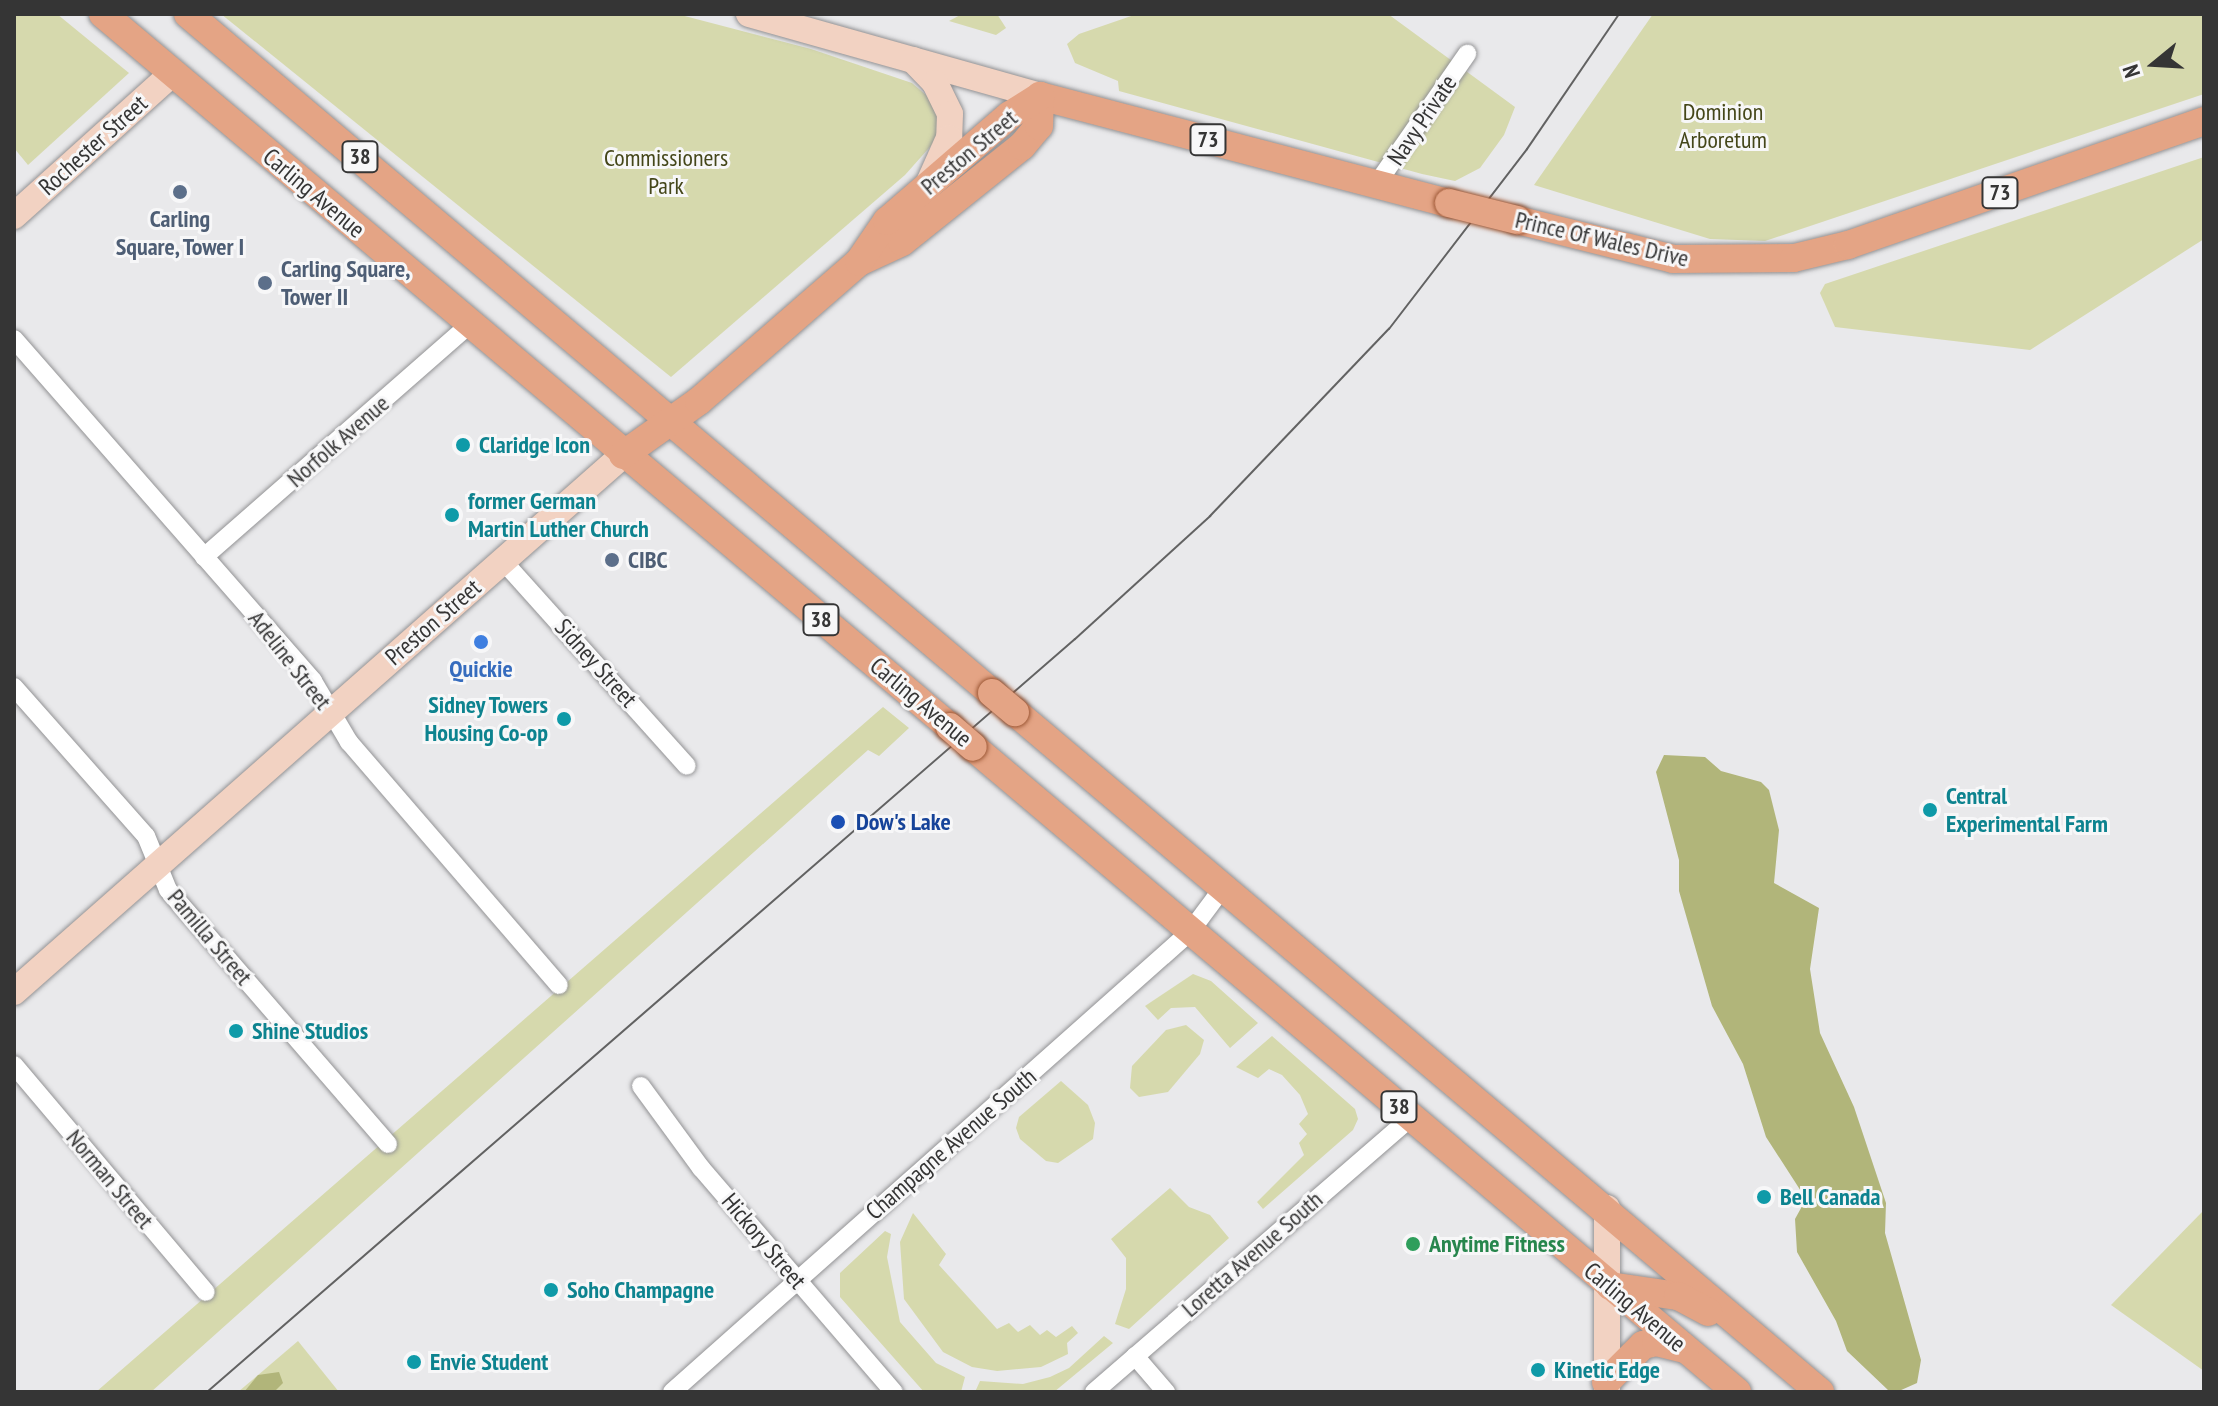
<!DOCTYPE html>
<html>
<head>
<meta charset="utf-8">
<style>
	body { margin:0 }
	#map { position:relative; width:2218px; height:1406px; overflow:hidden; background:#e9e9eb; font-family:"PT Sans Narrow",sans-serif }
	div>[style] { position:absolute }
	[style*='--x'] { left:calc(var(--x)*1px); top:calc(var(--y)*1px); width:calc(var(--w)*1px); rotate:calc(var(--a)*1deg) }
	.green>* { inset:0; background:#d6d9ad }
	.forest>* { inset:0; background:#b1b57a }
	.roads { filter:drop-shadow(0 0 2px #929294) drop-shadow(0 0 2px #929294) }
	.street>* { height:18px; margin:-9px; padding:0 9px; transform-origin:9px; border-radius:9px; background:#fff }
	.secondary>* { height:26px; margin:-13px; padding:0 13px; transform-origin:13px; border-radius:13px; background:#f2d2c2 }
	.primary>* { height:28px; margin:-14px; padding:0 14px; transform-origin:14px; border-radius:14px; background:#e4a485 }
	.tram>* { height:2px; margin:-1px; padding:0 1px; transform-origin:1px; border-radius:1px; background:#626262 }
	.bridges { filter:drop-shadow(0 0 2px #9b5634) drop-shadow(0 0 2px #9b5634) }
	.primary-bridge>* { height:28px; margin:-14px; padding:0 14px; transform-origin:14px; border-radius:14px; background:#e4a485 }
	.dots>* { width:22px; height:22px; translate:-50% -50%; box-sizing:border-box; border:4px solid #f7f7f8; border-radius:50% }
	span { translate:-50% -50%; white-space:nowrap; text-align:center; line-height:1.15; -webkit-text-stroke:6px #f7f7f8; paint-order:stroke }
	.shield-label span { padding:2px 6px; background:#f7f7f8; border:2px solid; border-radius:6px; -webkit-text-stroke-width:0 }
	.shield-label { font-size:22px; color:#353535; font-weight:700 }
	.park-label { font-size:24px; color:#444619 }
	.street-label { font-size:24px; color:#353535 }
	.service-label { font-size:24px; color:#4e5e75; font-weight:700 }
	.left { translate:0 -50%; text-align:left }
	.culture-label { font-size:24px; color:#0d838f; font-weight:700 }
	.right { translate:-100% -50%; text-align:right }
	.shop-label { font-size:24px; color:#366cbe; font-weight:700 }
	.transit-label { font-size:24px; color:#164399; font-weight:700 }
	.leisure-label { font-size:24px; color:#27864d; font-weight:700 }
	.frame { position:absolute; inset:0; border:16px solid #353535; pointer-events:none }
	.north { position:absolute; left:2114px; top:24px; width:80px; height:80px; -webkit-text-stroke:6px #f7f7f8; paint-order:stroke; rotate:252deg; font-size:22px; font-weight:700; line-height:32px; text-align:center; color:#353535 }
	.north::after { content:''; display:block; margin:auto; width:28px; height:36px; background:#353535; clip-path:polygon(50% 0,100% 100%,50% 72%,0 100%) }
</style>
</head>
<body>
<div id="map">
	<div class="green">
		<i style="clip-path:polygon(14px 14px,57px 14px,129px 73px,28px 165px,14px 148px)"></i>
		<i style="clip-path:polygon(221px 14px,677px 14px,811px 49px,912px 83px,933px 101px,939px 115px,937px 139px,905px 175px,671px 377px)"></i>
		<i style="clip-path:polygon(962px 14px,997px 14px,1006px 28px,996px 35px,949px 21px)"></i>
		<i style="clip-path:polygon(1137px 14px,1388px 14px,1515px 107px,1504px 135px,1480px 168px,1455px 181px,1422px 174px,1119px 91px,1118px 81px,1075px 63px,1067px 44px,1079px 34px)"></i>
		<i style="clip-path:polygon(1653px 14px,2204px 14px,2204px 94px,1765px 241px,1710px 239px,1534px 185px)"></i>
		<i style="clip-path:polygon(2204px 157px,2204px 239px,2030px 350px,1835px 327px,1820px 293px,1825px 284px)"></i>
		<i style="clip-path:polygon(883px 707px,909px 728px,879px 756px,868px 750px,151px 1392px,96px 1392px)"></i>
		<i style="clip-path:polygon(1193px 974px,1211px 981px,1258px 1023px,1230px 1048px,1195px 1007px,1171px 1008px,1158px 1020px,1145px 1006px)"></i>
		<i style="clip-path:polygon(1186px 1025px,1204px 1040px,1200px 1054px,1168px 1092px,1139px 1097px,1130px 1088px,1132px 1066px,1166px 1030px)"></i>
		<i style="clip-path:polygon(1272px 1036px,1355px 1109px,1358px 1119px,1353px 1130px,1263px 1209px,1257px 1202px,1304px 1155px,1299px 1143px,1307px 1134px,1299px 1124px,1308px 1114px,1300px 1095px,1282px 1075px,1269px 1069px,1258px 1078px,1236px 1067px)"></i>
		<i style="clip-path:polygon(1061px 1081px,1088px 1105px,1095px 1123px,1093px 1139px,1058px 1163px,1046px 1161px,1020px 1139px,1016px 1128px,1019px 1117px)"></i>
		<i style="clip-path:polygon(1170px 1188px,1189px 1207px,1210px 1215px,1229px 1238px,1129px 1329px,1115px 1324px,1126px 1289px,1126px 1258px,1111px 1239px)"></i>
		<i style="clip-path:polygon(2204px 1210px,2204px 1371px,2111px 1305px)"></i>
		<i style="clip-path:polygon(913px 1213px,946px 1254px,939px 1265px,997px 1329px,1009px 1323px,1018px 1332px,1030px 1325px,1040px 1335px,1047px 1330px,1056px 1337px,1072px 1326px,1078px 1333px,1067px 1343px,1068px 1354px,1041px 1367px,997px 1371px,972px 1367px,943px 1352px,904px 1299px,900px 1242px)"></i>
		<i style="clip-path:polygon(885px 1231px,891px 1234px,887px 1257px,900px 1322px,936px 1363px,965px 1377px,961px 1392px,924px 1392px,840px 1297px,840px 1273px)"></i>
		<i style="clip-path:polygon(1104px 1336px,1113px 1343px,1054px 1392px,975px 1392px,980px 1381px,1023px 1384px,1050px 1377px,1069px 1368px)"></i>
		<i style="clip-path:polygon(298px 1341px,339px 1392px,238px 1392px)"></i>
	</div>
	<div class="forest">
		<i style="clip-path:polygon(1664px 755px,1705px 757px,1721px 771px,1761px 782px,1769px 790px,1779px 830px,1774px 883px,1819px 908px,1810px 969px,1820px 1033px,1854px 1107px,1886px 1203px,1885px 1233px,1921px 1360px,1917px 1383px,1899px 1391px,1888px 1390px,1847px 1351px,1836px 1321px,1797px 1252px,1795px 1219px,1806px 1199px,1766px 1137px,1743px 1064px,1712px 1006px,1679px 891px,1679px 860px,1656px 772px)"></i>
		<i style="clip-path:polygon(279px 1372px,283px 1383px,274px 1392px,244px 1392px,258px 1375px)"></i>
	</div>
	<div class="roads">
		<div class="street">
			<i style="--x:1376;--y:185;--w:160;--a:-55.2"></i>
			<i style="--x:14;--y:339;--w:454;--a:48.8"></i>
			<i style="--x:313;--y:681;--w:71;--a:59.5"></i>
			<i style="--x:349;--y:742;--w:321;--a:49.2"></i>
			<i style="--x:204;--y:557;--w:354;--a:-41.2"></i>
			<i style="--x:503;--y:561;--w:275;--a:48.1"></i>
			<i style="--x:14;--y:687;--w:199;--a:48.5"></i>
			<i style="--x:146;--y:836;--w:58;--a:67.8"></i>
			<i style="--x:168;--y:890;--w:336;--a:49.1"></i>
			<i style="--x:14;--y:1065;--w:297;--a:49.8"></i>
			<i style="--x:641;--y:1086;--w:102;--a:53.8"></i>
			<i style="--x:701;--y:1168;--w:296;--a:49.3"></i>
			<i style="--x:1135;--y:1356;--w:48;--a:49.3"></i>
			<i style="--x:672;--y:1392;--w:693;--a:-41.61"></i>
			<i style="--x:1190;--y:932;--w:54;--a:-53.3"></i>
			<i style="--x:1094;--y:1392;--w:420;--a:-40.9"></i>
		</div>
		<div class="secondary">
			<i style="--x:749;--y:14;--w:302;--a:15.7"></i>
			<i style="--x:913;--y:60;--w:32;--a:46"></i>
			<i style="--x:935;--y:83;--w:34;--a:64"></i>
			<i style="--x:950;--y:114;--w:24;--a:92"></i>
			<i style="--x:949;--y:138;--w:51;--a:114.1"></i>
			<i style="--x:14;--y:216;--w:214;--a:-42"></i>
			<i style="--x:14;--y:992;--w:812;--a:-41.4"></i>
			<i style="--x:1607;--y:1392;--w:184;--a:-90"></i>
		</div>
		<div class="primary">
			<i style="--x:103;--y:14;--w:1107;--a:40.09"></i>
			<i style="--x:188;--y:14;--w:1052;--a:40.18"></i>
			<i style="--x:1040;--y:96;--w:423;--a:14.7"></i>
			<i style="--x:1517;--y:220;--w:161;--a:14"></i>
			<i style="--x:1673;--y:259;--w:121;--a:-0.5"></i>
			<i style="--x:1794;--y:258;--w:56;--a:-13.5"></i>
			<i style="--x:1848;--y:245;--w:377;--a:-19.2"></i>
			<i style="--x:859;--y:262;--w:47;--a:-24.9"></i>
			<i style="--x:902;--y:242;--w:154;--a:-38.7"></i>
			<i style="--x:1022;--y:146;--w:26;--a:-50"></i>
			<i style="--x:1039;--y:126;--w:30;--a:-88"></i>
			<i style="--x:623;--y:455;--w:93;--a:-35.4"></i>
			<i style="--x:699;--y:401;--w:212;--a:-41"></i>
			<i style="--x:859;--y:262;--w:50;--a:-55.7"></i>
			<i style="--x:887;--y:221;--w:162;--a:-40.8"></i>
			<i style="--x:1010;--y:115;--w:36;--a:-32"></i>
			<i style="--x:1015;--y:712;--w:1054;--a:40.19"></i>
			<i style="--x:973;--y:747;--w:1000;--a:40.17"></i>
			<i style="--x:1610;--y:1286;--w:69;--a:8.4"></i>
			<i style="--x:1678;--y:1296;--w:34;--a:28"></i>
			<i style="--x:1606;--y:1382;--w:52;--a:-45"></i>
			<i style="--x:1643;--y:1345;--w:13;--a:-13"></i>
			<i style="--x:1656;--y:1342;--w:30;--a:14"></i>
		</div>
	</div>
	<div class="tram">
		<i style="--x:207;--y:1392;--w:1149;--a:-40.94"></i>
		<i style="--x:1075;--y:639;--w:183;--a:-42.3"></i>
		<i style="--x:1210;--y:516;--w:259;--a:-46.3"></i>
		<i style="--x:1389;--y:329;--w:227;--a:-52.5"></i>
		<i style="--x:1527;--y:149;--w:163;--a:-55.7"></i>
	</div>
	<div class="bridges">
		<div class="primary-bridge">
			<i style="--x:1449;--y:203;--w:70;--a:14"></i>
			<i style="--x:992;--y:693;--w:30;--a:40"></i>
			<i style="--x:950;--y:727;--w:30;--a:41"></i>
		</div>
	</div>
	<div class="dots">
		<i style="left:180px;top:192px;background:#5c6f8a"></i>
		<i style="left:265px;top:283px;background:#5c6f8a"></i>
		<i style="left:463px;top:445px;background:#0f9aa8"></i>
		<i style="left:452px;top:515px;background:#0f9aa8"></i>
		<i style="left:612px;top:560px;background:#5c6f8a"></i>
		<i style="left:481px;top:642px;background:#3f7fe0"></i>
		<i style="left:564px;top:719px;background:#0f9aa8"></i>
		<i style="left:1930px;top:810px;background:#0f9aa8"></i>
		<i style="left:838px;top:822px;background:#1a4fb4"></i>
		<i style="left:236px;top:1031px;background:#0f9aa8"></i>
		<i style="left:1764px;top:1197px;background:#0f9aa8"></i>
		<i style="left:1413px;top:1244px;background:#2e9e5b"></i>
		<i style="left:551px;top:1290px;background:#0f9aa8"></i>
		<i style="left:414px;top:1362px;background:#0f9aa8"></i>
		<i style="left:1538px;top:1370px;background:#0f9aa8"></i>
	</div>
	<div class="shield-label">
		<span style="left:1208px;top:140px">73</span>
		<span style="left:360px;top:157px">38</span>
		<span style="left:2000px;top:193px">73</span>
		<span style="left:821px;top:620px">38</span>
		<span style="left:1399px;top:1107px">38</span>
	</div>
	<div class="park-label">
		<span style="left:1723px;top:126px">Dominion<br>Arboretum</span>
		<span style="left:666px;top:172px">Commissioners<br>Park</span>
	</div>
	<div class="street-label">
		<span style="left:1422px;top:120px;rotate:-56deg">Navy Private</span>
		<span style="left:93px;top:145px;rotate:-42deg">Rochester Street</span>
		<span style="left:969px;top:152px;rotate:-40deg">Preston Street</span>
		<span style="left:314px;top:193px;rotate:40deg">Carling Avenue</span>
		<span style="left:1602px;top:239px;rotate:13deg">Prince Of Wales Drive</span>
		<span style="left:338px;top:441px;rotate:-41deg">Norfolk Avenue</span>
		<span style="left:433px;top:622px;rotate:-41deg">Preston Street</span>
		<span style="left:290px;top:660px;rotate:52deg">Adeline Street</span>
		<span style="left:596px;top:663px;rotate:48deg">Sidney Street</span>
		<span style="left:921px;top:702px;rotate:40deg">Carling Avenue</span>
		<span style="left:210px;top:937px;rotate:50deg">Pamilla Street</span>
		<span style="left:951px;top:1144px;rotate:-41deg">Champagne Avenue South</span>
		<span style="left:110px;top:1179px;rotate:50deg">Norman Street</span>
		<span style="left:764px;top:1241px;rotate:50deg">Hickory Street</span>
		<span style="left:1252px;top:1254px;rotate:-41deg">Loretta Avenue South</span>
		<span style="left:1635px;top:1307px;rotate:40deg">Carling Avenue</span>
	</div>
	<div class="service-label">
		<span style="left:180px;top:233px">Carling<br>Square, Tower I</span>
		<span class="left" style="left:281px;top:283px">Carling Square,<br>Tower II</span>
		<span class="left" style="left:628px;top:560px">CIBC</span>
	</div>
	<div class="culture-label">
		<span class="left" style="left:479px;top:445px">Claridge Icon</span>
		<span class="left" style="left:468px;top:515px">former German<br>Martin Luther Church</span>
		<span class="right" style="left:548px;top:719px">Sidney Towers<br>Housing Co-op</span>
		<span class="left" style="left:1946px;top:810px">Central<br>Experimental Farm</span>
		<span class="left" style="left:252px;top:1031px">Shine Studios</span>
		<span class="left" style="left:1780px;top:1197px">Bell Canada</span>
		<span class="left" style="left:567px;top:1290px">Soho Champagne</span>
		<span class="left" style="left:430px;top:1362px">Envie Student</span>
		<span class="left" style="left:1554px;top:1370px">Kinetic Edge</span>
	</div>
	<div class="shop-label">
		<span style="left:481px;top:669px">Quickie</span>
	</div>
	<div class="transit-label">
		<span class="left" style="left:856px;top:822px">Dow's Lake</span>
	</div>
	<div class="leisure-label">
		<span class="left" style="left:1429px;top:1244px">Anytime Fitness</span>
	</div>
	<div class="frame"></div>
	<div class="north">N</div>
</div>
</body>
</html>
